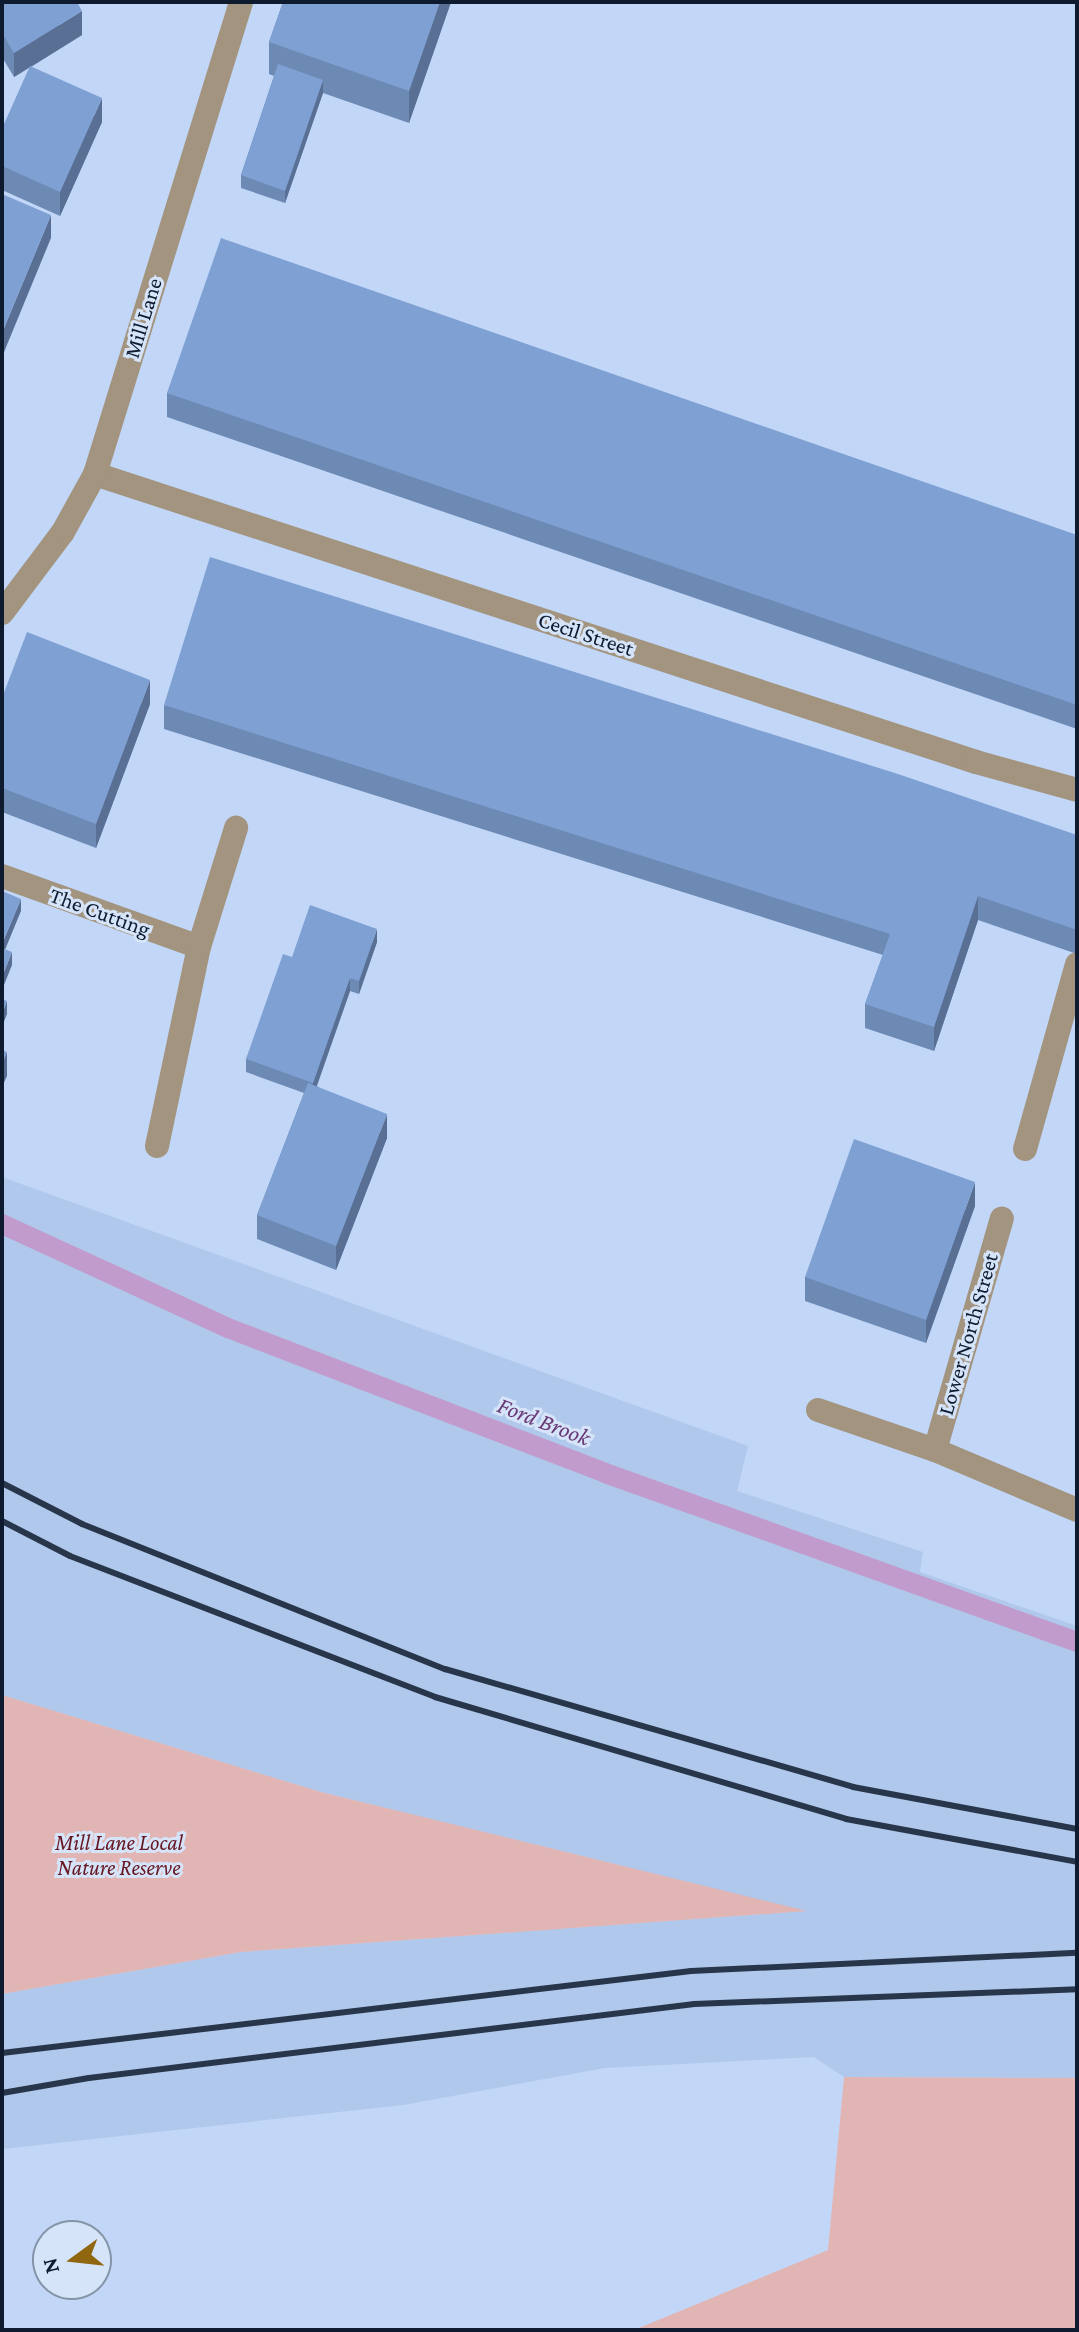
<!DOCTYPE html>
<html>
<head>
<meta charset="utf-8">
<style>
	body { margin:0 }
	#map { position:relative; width:1079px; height:2332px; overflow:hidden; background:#c2d7f8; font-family:"Crimson Pro",serif }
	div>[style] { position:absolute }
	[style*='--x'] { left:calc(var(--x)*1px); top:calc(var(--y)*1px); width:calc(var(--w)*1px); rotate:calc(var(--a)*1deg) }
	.built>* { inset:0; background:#b0c8eb }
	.green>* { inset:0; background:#e2b5b5 }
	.stream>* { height:20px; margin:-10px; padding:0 10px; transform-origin:10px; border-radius:10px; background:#c19bcc }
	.minor>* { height:24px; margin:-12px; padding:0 12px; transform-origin:12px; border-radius:12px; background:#a2947e }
	.rail>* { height:6px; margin:-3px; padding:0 3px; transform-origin:3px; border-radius:3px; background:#28364b }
	.wall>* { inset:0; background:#6d8ab5 }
	.shaded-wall>* { inset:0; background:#597094 }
	.building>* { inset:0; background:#7fa0d3 }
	span { translate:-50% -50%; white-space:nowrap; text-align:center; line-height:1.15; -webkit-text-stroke:6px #d6e4fa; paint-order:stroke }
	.street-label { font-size:22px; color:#0e1b2e }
	.park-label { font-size:22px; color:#651620; font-style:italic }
	.water-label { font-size:24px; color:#683975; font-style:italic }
	.frame { position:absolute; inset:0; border:4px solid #0e1b2e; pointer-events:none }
	.north { position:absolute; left:32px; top:2220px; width:80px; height:80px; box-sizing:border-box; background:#d6e4fa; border:2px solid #8694a8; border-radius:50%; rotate:255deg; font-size:22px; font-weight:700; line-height:32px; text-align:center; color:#0e1b2e }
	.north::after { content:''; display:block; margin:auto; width:28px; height:36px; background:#90660e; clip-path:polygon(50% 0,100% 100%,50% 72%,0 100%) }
</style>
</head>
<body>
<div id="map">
	<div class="built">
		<i style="clip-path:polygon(2px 1177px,748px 1446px,737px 1491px,923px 1552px,920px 1572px,1077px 1626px,1077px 2078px,844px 2077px,814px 2057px,605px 2068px,403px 2105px,2px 2149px,2px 1994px,241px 1952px,804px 1911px,321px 1792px,2px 1695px)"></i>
	</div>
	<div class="green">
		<i style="clip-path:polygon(2px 1695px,321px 1792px,807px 1911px,241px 1952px,2px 1994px)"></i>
		<i style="clip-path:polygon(844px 2077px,1077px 2078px,1077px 2330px,634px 2330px,828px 2250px)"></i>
	</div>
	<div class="stream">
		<i style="--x:2;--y:1224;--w:249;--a:24.7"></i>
		<i style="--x:228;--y:1328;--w:404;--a:21"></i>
		<i style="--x:605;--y:1473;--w:501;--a:19.7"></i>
	</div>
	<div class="minor">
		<i style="--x:95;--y:474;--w:927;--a:18.1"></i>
		<i style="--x:976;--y:762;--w:105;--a:15.5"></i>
		<i style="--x:2;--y:613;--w:101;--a:-53"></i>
		<i style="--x:63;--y:532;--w:66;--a:-61.1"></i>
		<i style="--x:95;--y:474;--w:494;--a:-72.8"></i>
		<i style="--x:2;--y:876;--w:209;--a:19.8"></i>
		<i style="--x:157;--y:1146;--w:203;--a:-78.1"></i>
		<i style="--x:199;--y:947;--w:125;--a:-72.7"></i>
		<i style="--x:1025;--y:1149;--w:192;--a:-74.3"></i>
		<i style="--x:818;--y:1410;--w:124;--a:18.9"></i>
		<i style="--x:935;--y:1450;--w:154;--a:22.9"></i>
		<i style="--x:935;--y:1450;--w:241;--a:-73.9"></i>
	</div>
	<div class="rail">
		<i style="--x:2;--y:1483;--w:90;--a:27.1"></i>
		<i style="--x:82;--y:1524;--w:391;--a:21.8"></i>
		<i style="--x:445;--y:1669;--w:425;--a:16.1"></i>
		<i style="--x:853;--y:1787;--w:228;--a:10.6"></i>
		<i style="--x:2;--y:1521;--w:76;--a:27.2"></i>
		<i style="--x:70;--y:1556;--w:391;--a:21.1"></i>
		<i style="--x:435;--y:1697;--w:429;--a:16.5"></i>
		<i style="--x:846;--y:1819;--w:235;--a:10.5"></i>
		<i style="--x:2;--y:2053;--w:694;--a:-6.79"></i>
		<i style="--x:691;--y:1971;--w:386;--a:-2.7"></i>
		<i style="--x:2;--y:2093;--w:88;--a:-9.8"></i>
		<i style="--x:89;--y:2078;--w:610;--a:-6.97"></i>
		<i style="--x:694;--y:2004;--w:383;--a:-2.2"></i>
	</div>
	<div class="wall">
		<i style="clip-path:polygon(2px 2px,82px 35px,31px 67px,102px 122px,60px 216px,2px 190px,2px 129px,30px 67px,14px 77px,2px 57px)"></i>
		<i style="clip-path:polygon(283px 2px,451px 2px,409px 123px,323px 93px,285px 203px,241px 188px,241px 175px,274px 76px,269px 74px,269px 42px)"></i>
		<i style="clip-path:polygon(167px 393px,1077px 535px,1077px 729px,167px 417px)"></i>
		<i style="clip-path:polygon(2px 698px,150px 704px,96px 848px,2px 812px)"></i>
		<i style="clip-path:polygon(164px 705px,1077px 835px,1077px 954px,978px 920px,934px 1051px,865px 1028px,865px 1004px,883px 955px,164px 729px)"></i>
		<i style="clip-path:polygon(377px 942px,359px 994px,350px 991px,317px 1086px,387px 1138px,336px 1270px,257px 1239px,257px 1215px,304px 1093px,246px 1072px,246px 1059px,292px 957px)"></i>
		<i style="clip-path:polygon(975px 1206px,926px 1343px,805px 1301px,805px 1277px)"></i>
	</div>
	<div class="shaded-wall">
		<i style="clip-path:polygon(440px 2px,451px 2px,409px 123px,409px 91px)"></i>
		<i style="clip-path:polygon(82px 11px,82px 35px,14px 77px,14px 53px)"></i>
		<i style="clip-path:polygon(323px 80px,323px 93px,285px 203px,285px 191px)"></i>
		<i style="clip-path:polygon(102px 98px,102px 122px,60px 216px,60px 192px)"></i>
		<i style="clip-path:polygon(51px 215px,51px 238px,2px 357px,2px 333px)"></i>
		<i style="clip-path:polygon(150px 680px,150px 704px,96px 848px,96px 824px)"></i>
		<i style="clip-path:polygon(978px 896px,978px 920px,934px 1051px,934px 1027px)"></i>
		<i style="clip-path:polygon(21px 899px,21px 911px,2px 957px,2px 944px)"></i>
		<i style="clip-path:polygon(377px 929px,377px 942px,359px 994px,359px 981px)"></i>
		<i style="clip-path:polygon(12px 952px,12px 965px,2px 990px,2px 977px)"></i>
		<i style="clip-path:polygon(350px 978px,350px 991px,313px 1096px,313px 1083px)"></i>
		<i style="clip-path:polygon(7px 1001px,7px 1014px,2px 1027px,2px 1014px)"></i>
		<i style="clip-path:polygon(7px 1052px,7px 1076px,2px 1087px,2px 1064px)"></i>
		<i style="clip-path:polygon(387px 1114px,387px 1138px,336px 1270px,336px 1246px)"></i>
		<i style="clip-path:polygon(975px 1182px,975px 1206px,926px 1343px,926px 1320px)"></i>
	</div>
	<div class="building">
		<i style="clip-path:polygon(2px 2px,77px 2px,82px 11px,14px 53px,2px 33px)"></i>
		<i style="clip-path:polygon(283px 2px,440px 2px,409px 91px,269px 42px)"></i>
		<i style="clip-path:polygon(278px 64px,323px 80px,285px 191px,241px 175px)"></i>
		<i style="clip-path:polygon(30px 66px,102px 98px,60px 192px,2px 166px,2px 129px)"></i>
		<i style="clip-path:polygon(2px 194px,51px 215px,2px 333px)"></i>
		<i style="clip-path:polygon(221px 238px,1077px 535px,1077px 705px,167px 393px)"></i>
		<i style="clip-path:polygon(210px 557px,898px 774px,1077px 835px,1077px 930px,978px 896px,934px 1027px,865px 1004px,890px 934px,164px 705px)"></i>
		<i style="clip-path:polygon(27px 632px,150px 680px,96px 824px,2px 788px,2px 698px)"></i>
		<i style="clip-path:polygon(2px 891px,21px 899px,2px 944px)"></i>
		<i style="clip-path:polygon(310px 905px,377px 929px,359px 981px,350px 978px,313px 1083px,246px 1059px,283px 954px,292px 957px)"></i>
		<i style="clip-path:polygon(2px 948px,12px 952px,2px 977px)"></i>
		<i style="clip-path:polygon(2px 999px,7px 1001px,2px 1014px)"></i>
		<i style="clip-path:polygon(2px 1050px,7px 1052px,2px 1064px)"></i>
		<i style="clip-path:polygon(308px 1083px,387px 1114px,336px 1246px,257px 1215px)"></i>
		<i style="clip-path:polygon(854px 1139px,975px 1182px,926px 1320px,805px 1277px)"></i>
	</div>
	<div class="street-label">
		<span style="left:143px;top:318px;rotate:-73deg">Mill Lane</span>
		<span style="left:586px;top:634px;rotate:18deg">Cecil Street</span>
		<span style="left:100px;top:912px;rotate:20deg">The Cutting</span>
		<span style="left:968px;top:1334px;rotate:-74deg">Lower North Street</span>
	</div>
	<div class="park-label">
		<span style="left:119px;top:1855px">Mill Lane Local<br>Nature Reserve</span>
	</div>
	<div class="water-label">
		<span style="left:544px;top:1421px;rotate:21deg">Ford Brook</span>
	</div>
	<div class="frame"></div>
	<div class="north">N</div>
</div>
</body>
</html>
